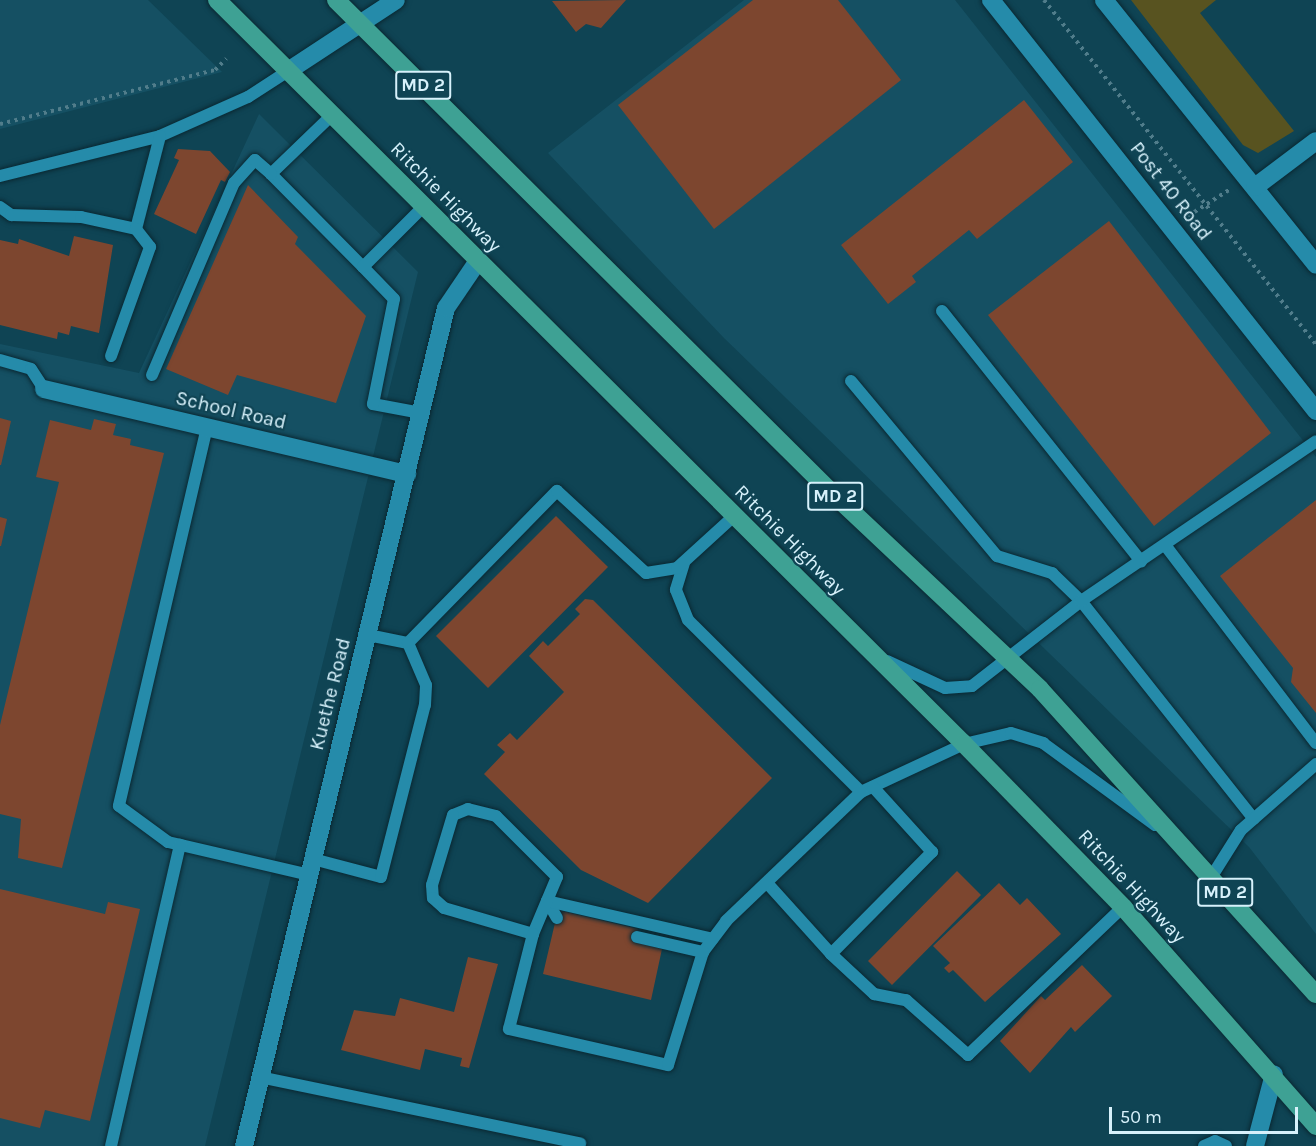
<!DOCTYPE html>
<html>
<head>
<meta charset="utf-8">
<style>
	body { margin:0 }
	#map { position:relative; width:1316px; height:1146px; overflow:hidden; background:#0f4454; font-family:Karla,sans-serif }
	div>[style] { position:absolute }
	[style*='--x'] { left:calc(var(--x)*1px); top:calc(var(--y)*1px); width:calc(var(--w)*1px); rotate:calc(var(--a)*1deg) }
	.built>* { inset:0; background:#155063 }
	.green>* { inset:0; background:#585320 }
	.building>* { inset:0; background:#7d462f }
	.path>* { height:4px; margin-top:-2px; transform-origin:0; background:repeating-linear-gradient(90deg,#517d8b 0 3px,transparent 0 7.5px) }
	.roads { filter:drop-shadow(0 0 2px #0a2832) drop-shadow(0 0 2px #0a2832) }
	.lane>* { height:12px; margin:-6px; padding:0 6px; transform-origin:6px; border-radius:6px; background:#258baa }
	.street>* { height:18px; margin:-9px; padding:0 9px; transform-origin:9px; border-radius:9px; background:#258baa }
	.secondary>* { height:18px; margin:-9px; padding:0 9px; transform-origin:9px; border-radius:9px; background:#258baa }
	.primary>* { height:18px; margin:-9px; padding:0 9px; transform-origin:9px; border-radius:9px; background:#3ea194 }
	span { translate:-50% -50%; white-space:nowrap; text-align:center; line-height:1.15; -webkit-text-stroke:4.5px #0f4454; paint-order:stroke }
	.shield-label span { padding:2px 4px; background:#0f4454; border:2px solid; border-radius:4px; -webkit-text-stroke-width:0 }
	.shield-label { font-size:18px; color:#d7f1fb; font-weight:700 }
	.street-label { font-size:20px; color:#d7f1fb }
	.scale { position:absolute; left:1109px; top:1107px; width:189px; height:27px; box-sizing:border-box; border:3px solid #d7f1fb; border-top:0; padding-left:8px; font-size:18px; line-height:21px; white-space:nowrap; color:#d7f1fb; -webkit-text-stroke:4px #0f4454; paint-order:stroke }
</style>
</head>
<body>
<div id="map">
	<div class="built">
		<i style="clip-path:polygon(0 0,148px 0,222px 72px,0 129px)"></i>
		<i style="clip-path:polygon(744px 0,955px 0,1316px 457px,1316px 934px,1249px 847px,724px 338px,548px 153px)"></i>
		<i style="clip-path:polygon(259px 114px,418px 272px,205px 1146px,0 1146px,0 344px,139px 373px)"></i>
	</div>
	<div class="green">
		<i style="clip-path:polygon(1131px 0,1216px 0,1200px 13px,1294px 131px,1258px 153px,1243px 145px)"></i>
	</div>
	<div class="building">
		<i style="clip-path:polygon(626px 0,601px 28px,586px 24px,576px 32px,552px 1px)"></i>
		<i style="clip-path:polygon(753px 0,838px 0,901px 80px,714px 229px,618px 105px)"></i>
		<i style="clip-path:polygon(1024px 100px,1073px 162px,977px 239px,969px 230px,912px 276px,916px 282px,888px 304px,841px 245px)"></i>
		<i style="clip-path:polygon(178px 149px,210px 151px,230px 172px,225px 182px,221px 180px,196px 234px,154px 214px,179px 160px,174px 158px)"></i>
		<i style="clip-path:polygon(248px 185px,298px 237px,295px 244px,366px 316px,336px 403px,237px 375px,228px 395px,166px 369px)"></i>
		<i style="clip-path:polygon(1109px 221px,1271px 433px,1154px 526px,988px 315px)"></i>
		<i style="clip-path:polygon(74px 236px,113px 245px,99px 333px,71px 326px,69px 335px,58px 332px,57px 339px,0 325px,0 240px,18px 244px,19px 239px,69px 256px)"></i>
		<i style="clip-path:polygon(0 418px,11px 421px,1px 465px,0 465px)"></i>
		<i style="clip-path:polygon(94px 419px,116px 424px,113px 435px,131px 439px,130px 445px,164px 453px,62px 868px,18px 858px,21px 819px,0 814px,0 725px,59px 482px,36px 477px,50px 420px,91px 430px)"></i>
		<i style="clip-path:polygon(1316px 500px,1316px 713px,1291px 682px,1293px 668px,1220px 576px)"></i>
		<i style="clip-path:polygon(556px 516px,608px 567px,488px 688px,436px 636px)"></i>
		<i style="clip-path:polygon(0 517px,7px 519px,1px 546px,0 546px)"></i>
		<i style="clip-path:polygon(585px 599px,593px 600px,772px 778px,648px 903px,581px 870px,484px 774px,505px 752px,497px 745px,510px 733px,517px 740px,564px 692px,529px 656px,543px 641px,548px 646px,580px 614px,575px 609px)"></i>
		<i style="clip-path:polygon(957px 871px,981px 895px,892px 985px,868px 961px)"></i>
		<i style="clip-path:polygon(999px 883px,1020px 905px,1027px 898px,1061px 934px,985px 1002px,953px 970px,949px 973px,944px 968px,950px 963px,933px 946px)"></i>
		<i style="clip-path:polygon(0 889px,105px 914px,108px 902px,140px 909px,90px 1121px,45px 1110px,40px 1128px,0 1118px)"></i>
		<i style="clip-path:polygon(558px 910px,638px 929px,635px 942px,662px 949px,651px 1000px,543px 974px)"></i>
		<i style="clip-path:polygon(468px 957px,498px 964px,469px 1068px,460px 1066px,462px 1058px,425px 1049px,420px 1070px,341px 1050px,354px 1010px,395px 1016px,400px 998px,454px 1012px)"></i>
		<i style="clip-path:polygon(1082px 965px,1112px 996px,1075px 1032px,1071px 1027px,1030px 1073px,1000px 1041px,1041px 996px,1045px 1000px)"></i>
	</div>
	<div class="path">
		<i style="--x:1044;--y:0;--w:439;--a:51.7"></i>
		<i style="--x:0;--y:124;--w:222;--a:-14.1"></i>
		<i style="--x:215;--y:70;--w:16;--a:-45"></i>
		<i style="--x:1188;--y:216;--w:49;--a:-32.4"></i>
	</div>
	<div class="roads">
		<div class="lane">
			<i style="--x:332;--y:115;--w:85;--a:136"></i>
			<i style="--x:271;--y:174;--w:131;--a:45.3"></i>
			<i style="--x:0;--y:176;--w:165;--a:-14"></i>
			<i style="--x:160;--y:136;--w:96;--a:-23.9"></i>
			<i style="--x:248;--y:97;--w:48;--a:-33"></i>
			<i style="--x:0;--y:207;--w:14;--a:36"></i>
			<i style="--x:11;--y:215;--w:70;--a:1.6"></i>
			<i style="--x:81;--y:217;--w:56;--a:12.3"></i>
			<i style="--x:136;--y:229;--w:96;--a:-75.5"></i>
			<i style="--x:942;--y:311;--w:320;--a:51.5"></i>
			<i style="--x:111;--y:356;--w:116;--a:-70.3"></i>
			<i style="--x:150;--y:247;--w:23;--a:-128"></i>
			<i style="--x:0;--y:360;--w:32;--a:16"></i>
			<i style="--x:31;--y:369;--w:24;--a:57"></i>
			<i style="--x:152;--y:375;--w:209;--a:-66.9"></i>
			<i style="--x:234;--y:183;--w:31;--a:-48"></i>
			<i style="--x:255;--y:160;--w:21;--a:41"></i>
			<i style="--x:851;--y:381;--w:228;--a:50.2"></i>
			<i style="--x:997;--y:556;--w:58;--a:17.2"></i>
			<i style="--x:1052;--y:573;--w:40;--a:44"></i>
			<i style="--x:1081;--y:601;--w:278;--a:51.6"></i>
			<i style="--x:421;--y:413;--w:49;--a:-169.4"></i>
			<i style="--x:373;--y:404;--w:107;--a:-78.7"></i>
			<i style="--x:394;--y:299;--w:45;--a:-134.1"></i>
			<i style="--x:363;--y:267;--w:86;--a:-45"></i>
			<i style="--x:207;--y:427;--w:389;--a:103.1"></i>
			<i style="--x:119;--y:806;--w:61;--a:36.3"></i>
			<i style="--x:168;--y:842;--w:146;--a:13.1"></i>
			<i style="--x:1165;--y:545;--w:249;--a:52.7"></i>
			<i style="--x:684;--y:563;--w:28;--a:107"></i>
			<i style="--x:676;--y:590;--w:32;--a:68"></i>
			<i style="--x:688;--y:620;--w:244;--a:44.8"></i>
			<i style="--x:861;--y:792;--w:114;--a:-25"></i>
			<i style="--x:964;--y:744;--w:48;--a:-13.2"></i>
			<i style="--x:1011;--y:733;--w:34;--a:17"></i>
			<i style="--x:1043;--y:743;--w:139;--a:36.2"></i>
			<i style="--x:368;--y:635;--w:41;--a:11.3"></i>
			<i style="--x:408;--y:643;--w:213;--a:-45.6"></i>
			<i style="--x:557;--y:491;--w:121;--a:42.7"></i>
			<i style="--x:646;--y:573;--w:31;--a:-9"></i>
			<i style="--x:677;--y:568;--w:77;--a:-42.4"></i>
			<i style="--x:887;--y:661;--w:64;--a:25"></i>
			<i style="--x:945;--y:688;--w:27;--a:-4"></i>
			<i style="--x:972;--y:686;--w:138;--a:-37.9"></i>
			<i style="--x:1081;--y:601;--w:284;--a:-34.2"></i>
			<i style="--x:313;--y:859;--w:70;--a:14.8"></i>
			<i style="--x:381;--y:877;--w:178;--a:-75.7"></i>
			<i style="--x:425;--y:705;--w:20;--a:-87"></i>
			<i style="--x:426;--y:685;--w:46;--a:-113.2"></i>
			<i style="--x:1212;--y:876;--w:54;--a:-57.8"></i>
			<i style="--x:1241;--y:830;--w:100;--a:-41.3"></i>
			<i style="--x:768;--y:884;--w:94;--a:48"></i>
			<i style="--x:831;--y:954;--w:144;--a:-45.3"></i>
			<i style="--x:932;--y:852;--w:88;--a:-132.2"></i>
			<i style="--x:557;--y:918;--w:20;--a:-120"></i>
			<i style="--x:547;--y:901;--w:170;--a:12.9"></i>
			<i style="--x:533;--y:934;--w:62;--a:-67.2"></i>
			<i style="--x:557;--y:877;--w:86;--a:-135"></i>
			<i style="--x:496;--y:816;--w:29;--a:-166"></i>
			<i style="--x:468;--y:809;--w:16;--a:158"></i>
			<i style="--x:453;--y:815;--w:73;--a:106.7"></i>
			<i style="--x:432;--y:885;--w:13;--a:86"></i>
			<i style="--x:433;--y:898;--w:15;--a:42"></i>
			<i style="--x:444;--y:908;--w:93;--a:16.3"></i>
			<i style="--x:533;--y:934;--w:98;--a:104.2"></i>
			<i style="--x:509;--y:1029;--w:163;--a:12.8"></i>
			<i style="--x:668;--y:1065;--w:118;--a:-72.8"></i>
			<i style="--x:703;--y:952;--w:39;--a:-53"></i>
			<i style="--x:726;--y:921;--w:187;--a:-43.7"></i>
			<i style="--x:637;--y:937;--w:68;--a:12.8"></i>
			<i style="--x:831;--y:954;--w:59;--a:42.9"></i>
			<i style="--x:874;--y:994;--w:33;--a:11"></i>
			<i style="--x:906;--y:1000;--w:83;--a:41.6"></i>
			<i style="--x:968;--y:1055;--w:214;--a:-43.7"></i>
			<i style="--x:260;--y:1077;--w:327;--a:11.7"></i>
			<i style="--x:111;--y:1146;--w:309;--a:-77.1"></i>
			<i style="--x:1204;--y:1146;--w:12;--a:-24"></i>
			<i style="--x:1215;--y:1141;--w:12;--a:24"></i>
		</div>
		<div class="street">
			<i style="--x:991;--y:0;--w:524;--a:51.66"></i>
			<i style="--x:1104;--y:0;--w:339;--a:51.3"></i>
			<i style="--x:1255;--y:187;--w:76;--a:-37"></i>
			<i style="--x:44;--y:389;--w:373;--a:13.2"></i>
			<i style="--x:244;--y:1146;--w:862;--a:-76.45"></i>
			<i style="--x:446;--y:308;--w:57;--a:-55.8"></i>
			<i style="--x:1255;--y:1146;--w:74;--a:-75.2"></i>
		</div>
		<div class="secondary">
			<i style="--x:288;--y:71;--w:129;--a:-33.3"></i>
		</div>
		<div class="primary">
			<i style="--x:217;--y:0;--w:1054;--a:44.88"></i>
			<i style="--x:964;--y:744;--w:228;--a:45.7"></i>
			<i style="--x:1123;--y:907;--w:292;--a:48.6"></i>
			<i style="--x:336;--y:0;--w:695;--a:44.83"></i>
			<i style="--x:829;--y:490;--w:290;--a:43.3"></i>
			<i style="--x:1040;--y:689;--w:411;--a:47.9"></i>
		</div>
	</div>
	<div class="shield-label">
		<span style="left:423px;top:85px">MD 2</span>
		<span style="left:835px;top:496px">MD 2</span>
		<span style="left:1225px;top:892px">MD 2</span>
	</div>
	<div class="street-label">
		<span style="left:1171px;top:191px;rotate:52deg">Post 40 Road</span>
		<span style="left:446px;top:197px;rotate:45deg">Ritchie Highway</span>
		<span style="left:231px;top:410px;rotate:13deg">School Road</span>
		<span style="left:790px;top:540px;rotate:45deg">Ritchie Highway</span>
		<span style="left:330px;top:694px;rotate:-76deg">Kuethe Road</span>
		<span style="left:1132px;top:886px;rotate:47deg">Ritchie Highway</span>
	</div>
	<div class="scale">50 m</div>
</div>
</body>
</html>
